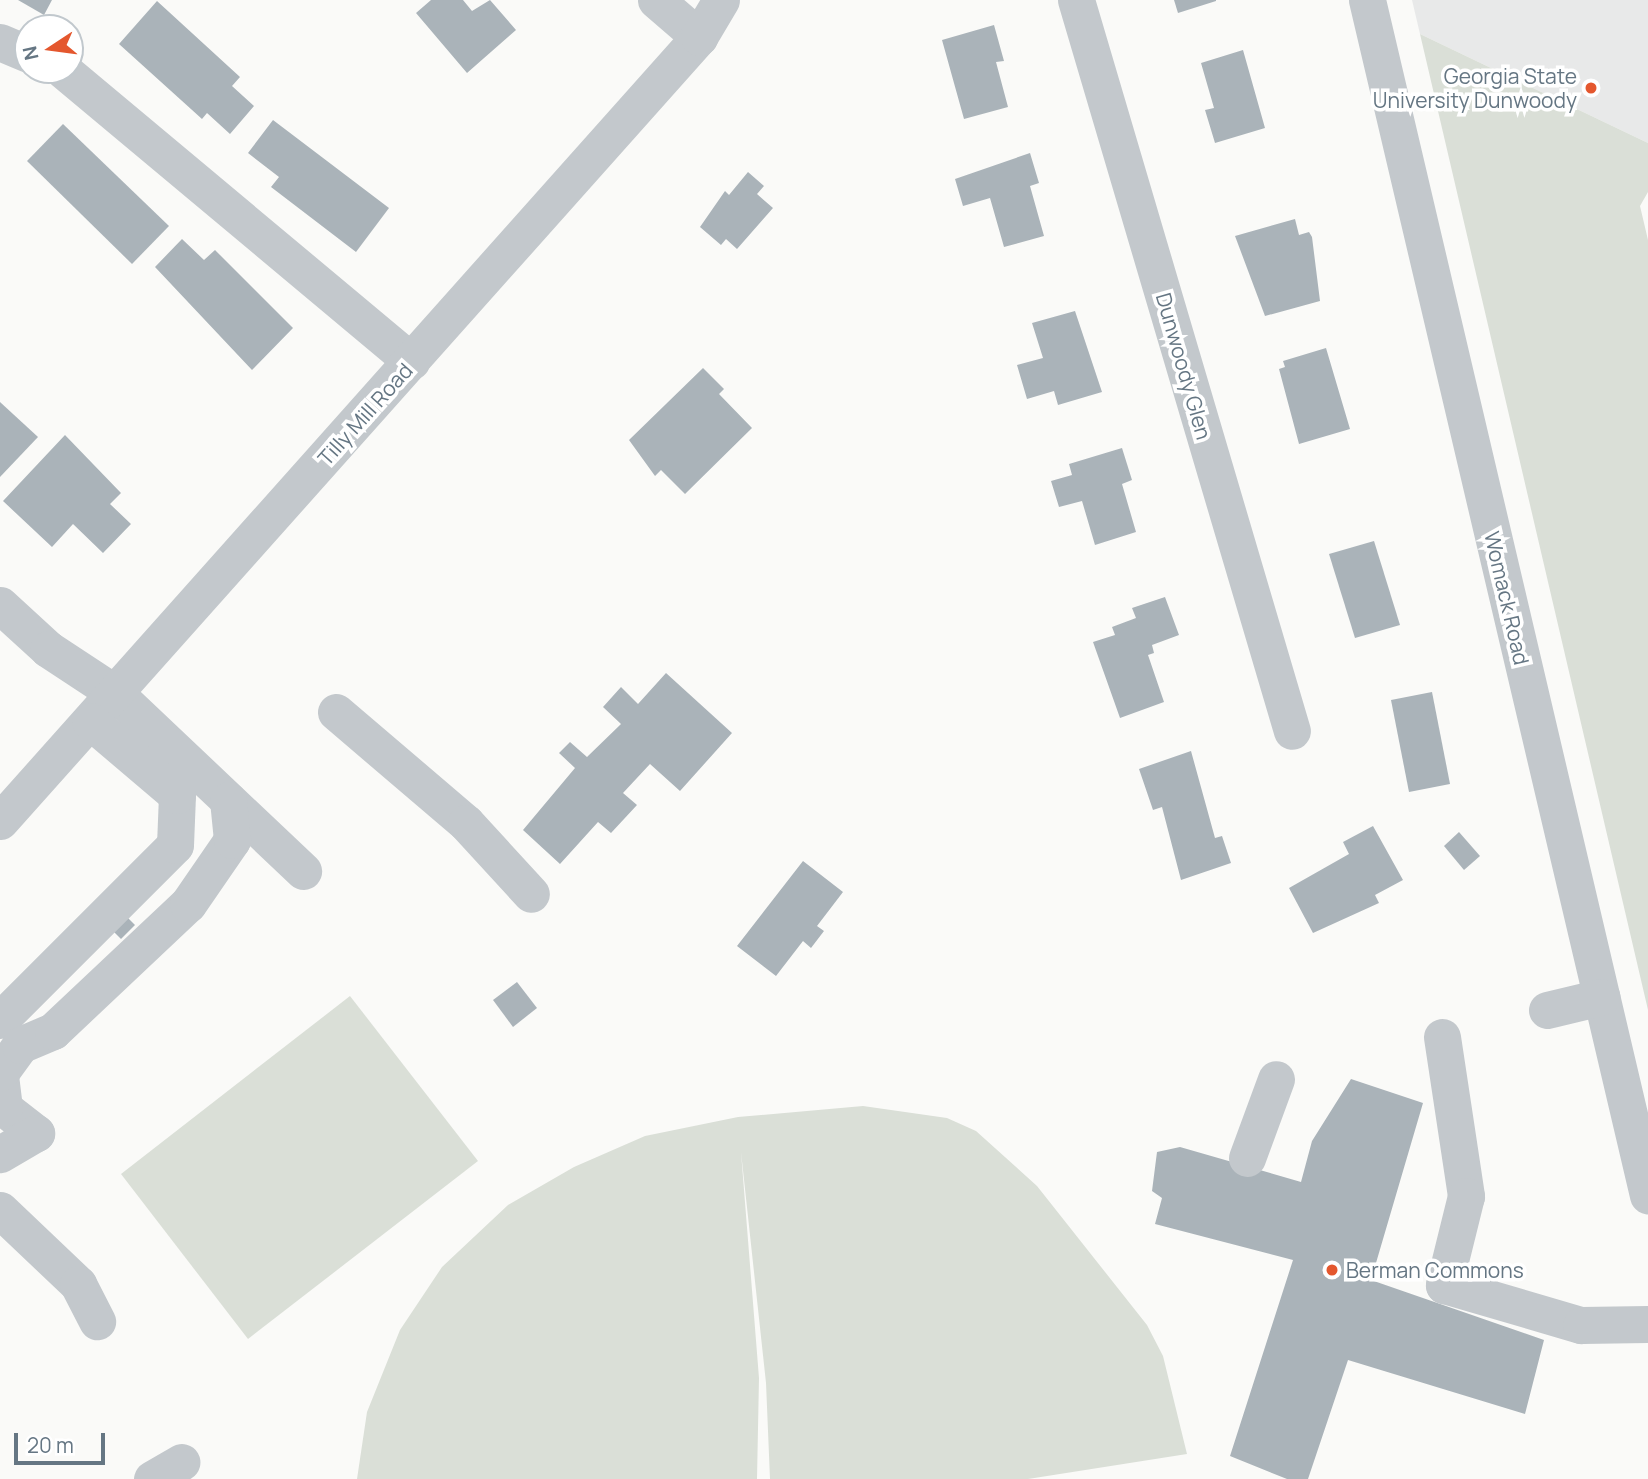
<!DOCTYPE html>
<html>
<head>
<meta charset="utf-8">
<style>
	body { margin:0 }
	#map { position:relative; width:1648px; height:1479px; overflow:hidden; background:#fafaf8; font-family:Manrope,sans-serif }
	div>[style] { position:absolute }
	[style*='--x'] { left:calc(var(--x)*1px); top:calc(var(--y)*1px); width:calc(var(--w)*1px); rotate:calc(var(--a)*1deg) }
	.built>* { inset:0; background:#e8e9e9 }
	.green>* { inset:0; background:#dadfd7 }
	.building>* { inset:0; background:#aab3b9 }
	.minor>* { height:37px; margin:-18.5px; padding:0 18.5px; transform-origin:18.5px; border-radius:18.5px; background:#c3c8cc }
	.dots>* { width:19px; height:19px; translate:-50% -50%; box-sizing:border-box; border:4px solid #fff; border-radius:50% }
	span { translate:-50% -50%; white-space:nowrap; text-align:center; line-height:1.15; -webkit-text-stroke:7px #fff; paint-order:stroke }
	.poi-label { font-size:21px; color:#657683 }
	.right { translate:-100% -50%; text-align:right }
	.left { translate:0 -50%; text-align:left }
	.street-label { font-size:21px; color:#657683 }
	.north { position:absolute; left:14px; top:14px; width:70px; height:70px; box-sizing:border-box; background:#fff; border:2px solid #c1c8cd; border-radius:50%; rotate:257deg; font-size:19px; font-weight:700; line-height:28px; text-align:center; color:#657683 }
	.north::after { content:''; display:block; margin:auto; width:24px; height:32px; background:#e4572e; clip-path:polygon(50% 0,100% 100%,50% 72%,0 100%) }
	.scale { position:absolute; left:14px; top:1433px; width:91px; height:32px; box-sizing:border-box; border:4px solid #657683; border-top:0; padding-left:9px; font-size:21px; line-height:24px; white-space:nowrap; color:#657683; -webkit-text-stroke:5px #fff; paint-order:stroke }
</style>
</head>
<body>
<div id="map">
	<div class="built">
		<i style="clip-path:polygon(1412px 0,1648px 0,1648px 143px,1420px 34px)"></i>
	</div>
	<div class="green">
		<i style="clip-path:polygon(1420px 34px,1648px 143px,1648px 192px,1640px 206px,1648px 240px,1648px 1010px)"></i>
		<i style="clip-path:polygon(350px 996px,478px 1161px,248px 1339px,121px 1174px)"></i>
		<i style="clip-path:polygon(863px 1106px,947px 1118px,976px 1131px,1037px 1186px,1147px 1325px,1163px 1356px,1187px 1454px,1028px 1479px,770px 1479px,766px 1383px,741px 1152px,759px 1378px,757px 1479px,357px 1479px,367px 1412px,400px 1330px,442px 1267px,508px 1205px,574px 1167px,645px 1136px,738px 1117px)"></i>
	</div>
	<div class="building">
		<i style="clip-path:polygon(18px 0,52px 0,44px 15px)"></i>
		<i style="clip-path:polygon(431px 0,463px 0,472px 11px,490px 0,516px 30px,467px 73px,416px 13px)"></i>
		<i style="clip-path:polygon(1174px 0,1216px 0,1216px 1px,1178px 13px)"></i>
		<i style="clip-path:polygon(157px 1px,240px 77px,232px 86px,254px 106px,230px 134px,207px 113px,202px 119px,119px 44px)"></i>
		<i style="clip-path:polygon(994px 25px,1004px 61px,996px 62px,1008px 107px,964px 119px,942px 40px)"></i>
		<i style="clip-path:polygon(1243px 50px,1265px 128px,1215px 143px,1205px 110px,1214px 108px,1201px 63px)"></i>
		<i style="clip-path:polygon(273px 120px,389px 208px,356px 252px,271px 187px,279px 177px,248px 153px)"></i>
		<i style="clip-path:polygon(63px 124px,169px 226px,132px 264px,27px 161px)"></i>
		<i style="clip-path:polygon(1030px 153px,1039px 183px,1030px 186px,1044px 236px,1004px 247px,990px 198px,963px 206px,955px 179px)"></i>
		<i style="clip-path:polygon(748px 172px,764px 186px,757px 194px,773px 208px,737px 249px,726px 239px,721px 245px,700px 227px,725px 191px,729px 195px)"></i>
		<i style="clip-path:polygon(1295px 219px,1299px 235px,1309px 232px,1312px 237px,1320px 301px,1265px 316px,1235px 236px)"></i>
		<i style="clip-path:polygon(182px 239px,204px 260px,215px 250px,293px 328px,252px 370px,155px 267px)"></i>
		<i style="clip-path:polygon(1075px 311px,1102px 392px,1058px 405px,1054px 391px,1027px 399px,1017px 365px,1043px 358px,1032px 323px)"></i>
		<i style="clip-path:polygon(1326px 348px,1350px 429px,1299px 444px,1279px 369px,1285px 367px,1283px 361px)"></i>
		<i style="clip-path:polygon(703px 368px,724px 389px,719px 394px,752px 428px,685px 494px,661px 470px,655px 476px,629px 440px)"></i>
		<i style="clip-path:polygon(0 402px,38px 437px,0 477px)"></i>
		<i style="clip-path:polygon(65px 435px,121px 493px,110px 504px,131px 524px,103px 553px,73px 524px,52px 547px,3px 501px)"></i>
		<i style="clip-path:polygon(1122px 448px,1132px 480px,1122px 484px,1136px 532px,1095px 545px,1082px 501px,1059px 507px,1051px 481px,1072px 475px,1069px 464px)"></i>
		<i style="clip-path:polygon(1374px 541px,1400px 625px,1355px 638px,1329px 554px)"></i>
		<i style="clip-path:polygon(1165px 597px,1179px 635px,1152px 645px,1154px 653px,1148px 655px,1164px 702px,1120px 718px,1093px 642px,1115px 635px,1112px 627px,1136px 618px,1132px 608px)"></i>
		<i style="clip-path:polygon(666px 673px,732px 733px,680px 791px,650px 764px,623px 793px,637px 805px,611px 833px,598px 822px,560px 864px,523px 830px,575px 768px,559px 753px,570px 742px,587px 757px,621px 724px,603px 707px,621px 687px,638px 704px)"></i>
		<i style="clip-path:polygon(1432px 692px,1450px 784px,1409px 792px,1391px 700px)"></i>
		<i style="clip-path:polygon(1191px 751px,1215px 838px,1222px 836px,1231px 863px,1181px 880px,1162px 807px,1153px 810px,1139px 769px)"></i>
		<i style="clip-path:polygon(1373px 826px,1403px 880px,1375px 895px,1379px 903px,1313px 933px,1289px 888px,1349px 854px,1343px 842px)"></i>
		<i style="clip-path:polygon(1459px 832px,1480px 856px,1464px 870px,1444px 846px)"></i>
		<i style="clip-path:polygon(803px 861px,843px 892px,817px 926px,824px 931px,811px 948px,803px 941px,776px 976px,737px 946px)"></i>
		<i style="clip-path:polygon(127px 917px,135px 925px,121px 939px,113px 931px)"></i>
		<i style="clip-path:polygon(517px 982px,537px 1008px,513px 1027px,493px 1000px)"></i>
		<i style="clip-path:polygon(1351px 1079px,1423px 1103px,1371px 1280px,1544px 1340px,1525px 1414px,1348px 1360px,1308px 1479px,1287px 1479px,1230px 1456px,1293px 1260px,1155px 1224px,1162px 1198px,1152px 1191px,1157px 1152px,1180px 1147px,1301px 1182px,1312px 1141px)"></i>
	</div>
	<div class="minor">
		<i style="--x:656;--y:0;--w:57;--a:40.7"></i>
		<i style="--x:1076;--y:0;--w:762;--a:73.54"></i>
		<i style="--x:1367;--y:0;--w:1228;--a:76.77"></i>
		<i style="--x:0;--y:42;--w:30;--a:23"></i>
		<i style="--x:63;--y:70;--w:454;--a:39.9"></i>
		<i style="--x:0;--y:605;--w:65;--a:42.5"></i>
		<i style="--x:48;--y:649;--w:80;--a:33.3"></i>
		<i style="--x:115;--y:693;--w:259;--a:43.4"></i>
		<i style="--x:336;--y:712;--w:171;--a:40.5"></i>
		<i style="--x:466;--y:823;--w:96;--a:47.5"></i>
		<i style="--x:0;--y:821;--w:1050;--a:-48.28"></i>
		<i style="--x:699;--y:37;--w:43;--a:-59.3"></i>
		<i style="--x:1547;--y:1010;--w:56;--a:-13.5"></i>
		<i style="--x:0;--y:1020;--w:247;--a:-45"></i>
		<i style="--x:175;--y:845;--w:50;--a:-87.7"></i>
		<i style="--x:177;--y:795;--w:114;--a:-139.6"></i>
		<i style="--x:1442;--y:1037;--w:161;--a:81.4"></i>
		<i style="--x:1466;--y:1196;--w:92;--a:103.9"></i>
		<i style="--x:1444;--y:1285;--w:143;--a:16.3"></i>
		<i style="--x:1581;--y:1325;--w:67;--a:-0.9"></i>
		<i style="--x:0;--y:1105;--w:46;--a:37.9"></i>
		<i style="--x:36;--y:1133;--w:42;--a:149.7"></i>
		<i style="--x:4;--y:1108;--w:35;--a:-97"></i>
		<i style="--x:0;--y:1073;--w:34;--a:-54"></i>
		<i style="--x:20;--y:1045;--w:36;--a:-23"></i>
		<i style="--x:53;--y:1031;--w:185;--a:-43.3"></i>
		<i style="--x:188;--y:904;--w:78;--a:-55.5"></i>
		<i style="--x:232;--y:840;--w:40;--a:-95.7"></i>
		<i style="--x:1247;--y:1158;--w:84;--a:-69.8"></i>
		<i style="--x:0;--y:1210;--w:108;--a:43.5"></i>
		<i style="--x:78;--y:1284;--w:42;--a:62.8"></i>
		<i style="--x:152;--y:1479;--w:34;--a:-30"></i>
	</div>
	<div class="dots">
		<i style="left:1591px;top:88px;background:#e4572e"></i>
		<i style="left:1332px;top:1270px;background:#e4572e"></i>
	</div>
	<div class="poi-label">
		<span class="right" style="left:1577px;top:88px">Georgia State<br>University Dunwoody</span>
		<span class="left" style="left:1346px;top:1270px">Berman Commons</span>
	</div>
	<div class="street-label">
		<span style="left:1184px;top:366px;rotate:74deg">Dunwoody Glen</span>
		<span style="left:365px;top:414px;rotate:-48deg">Tilly Mill Road</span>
		<span style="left:1507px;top:598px;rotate:77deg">Womack Road</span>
	</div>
	<div class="north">N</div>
	<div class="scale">20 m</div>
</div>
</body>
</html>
